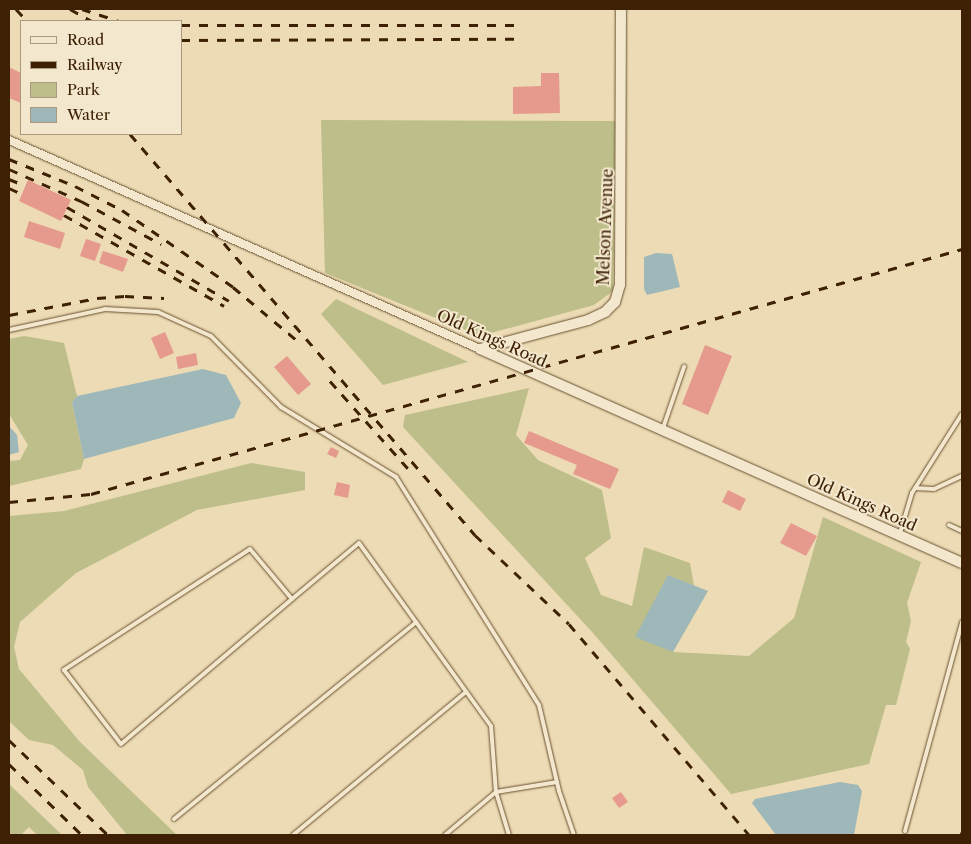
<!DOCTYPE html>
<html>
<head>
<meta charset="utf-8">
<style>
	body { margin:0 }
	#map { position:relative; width:971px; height:844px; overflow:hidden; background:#ecdbb4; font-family:"Libre Caslon Text",serif }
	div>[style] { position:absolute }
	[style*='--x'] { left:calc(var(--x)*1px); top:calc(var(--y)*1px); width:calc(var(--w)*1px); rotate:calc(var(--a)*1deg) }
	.green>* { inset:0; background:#bdbe89 }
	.water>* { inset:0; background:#9eb8b9 }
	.building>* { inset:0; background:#e59a8d }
	.roads { filter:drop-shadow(0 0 1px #6a5030) drop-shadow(0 0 1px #6a5030) }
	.service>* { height:4px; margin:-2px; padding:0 2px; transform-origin:2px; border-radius:2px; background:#f3e8ce }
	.minor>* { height:8px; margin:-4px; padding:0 4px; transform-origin:4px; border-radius:4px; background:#f3e8ce }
	.tertiary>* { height:10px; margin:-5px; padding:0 5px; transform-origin:5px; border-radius:5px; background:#f3e8ce }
	.rail>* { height:3px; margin-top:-1.5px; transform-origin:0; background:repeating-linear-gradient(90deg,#3e2104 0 9px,transparent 0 18px) }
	span { translate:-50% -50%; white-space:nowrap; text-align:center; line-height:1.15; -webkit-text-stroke:4px #f3e8ce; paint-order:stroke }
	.street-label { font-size:16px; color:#3e2104 }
	.frame { position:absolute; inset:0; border:10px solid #3e2104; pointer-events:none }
	.legend { position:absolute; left:20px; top:20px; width:162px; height:115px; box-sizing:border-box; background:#f3e8ce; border:1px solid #ab987d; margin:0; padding:6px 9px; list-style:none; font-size:15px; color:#3e2104 }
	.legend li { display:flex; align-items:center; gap:10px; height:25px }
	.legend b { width:25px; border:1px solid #ab987d }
</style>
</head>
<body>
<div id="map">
	<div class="green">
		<i style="clip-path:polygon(321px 120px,616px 121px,613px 291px,594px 305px,480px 336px,325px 273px)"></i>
		<i style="clip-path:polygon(336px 299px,468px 362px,383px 385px,321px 314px)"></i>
		<i style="clip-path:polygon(24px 336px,64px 343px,77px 396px,72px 402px,84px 459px,81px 469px,9px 486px,9px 461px,20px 460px,28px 445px,9px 414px,9px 339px)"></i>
		<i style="clip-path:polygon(529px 388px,516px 435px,538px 460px,602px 490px,611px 538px,585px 558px,601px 595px,632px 606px,644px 547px,690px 563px,694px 586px,668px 575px,673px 652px,749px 656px,794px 618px,823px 517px,921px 562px,907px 603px,911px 621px,906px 642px,910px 649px,896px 705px,886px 705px,869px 764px,731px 794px,593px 633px,403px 427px,405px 415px)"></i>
		<i style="clip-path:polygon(251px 463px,305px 472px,305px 490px,197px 510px,76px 573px,20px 622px,14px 647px,19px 669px,80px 742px,177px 835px,127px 835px,88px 787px,83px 770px,53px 745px,29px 740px,9px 721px,9px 516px,64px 511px)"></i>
		<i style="clip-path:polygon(9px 784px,62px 835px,37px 835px,29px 827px,21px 835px,9px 835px)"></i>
	</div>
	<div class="water">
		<i style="clip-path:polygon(656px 253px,672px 254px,680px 287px,647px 295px,644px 289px,644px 257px)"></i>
		<i style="clip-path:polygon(203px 369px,226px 375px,241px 403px,234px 418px,84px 459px,72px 402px,77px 396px)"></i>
		<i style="clip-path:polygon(9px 426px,17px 435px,19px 452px,9px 455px)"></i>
		<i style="clip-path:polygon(668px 575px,708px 591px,673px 652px,635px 637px)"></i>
		<i style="clip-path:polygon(840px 782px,858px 785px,862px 791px,854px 835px,776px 835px,752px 803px,755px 799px)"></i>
	</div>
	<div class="building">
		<i style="clip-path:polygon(9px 67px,21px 73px,21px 103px,9px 98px)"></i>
		<i style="clip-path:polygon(541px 73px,559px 73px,560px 113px,513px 114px,513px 87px,541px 86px)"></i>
		<i style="clip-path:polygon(28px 180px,71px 200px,61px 221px,19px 201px)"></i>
		<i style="clip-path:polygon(29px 221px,65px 233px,60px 249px,24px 237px)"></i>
		<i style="clip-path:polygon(86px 239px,101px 244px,95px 261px,80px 256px)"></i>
		<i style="clip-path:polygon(103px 251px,128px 259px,123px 272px,99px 263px)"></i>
		<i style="clip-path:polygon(165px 332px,174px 353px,160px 359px,151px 338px)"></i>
		<i style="clip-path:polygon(705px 345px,732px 356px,708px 415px,682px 404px)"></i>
		<i style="clip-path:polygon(196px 353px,198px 365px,178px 369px,176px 357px)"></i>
		<i style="clip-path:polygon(287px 356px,311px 384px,298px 395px,274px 367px)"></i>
		<i style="clip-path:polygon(529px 431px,619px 469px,610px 489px,573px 474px,577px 465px,524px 443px)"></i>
		<i style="clip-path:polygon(331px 447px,339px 451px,336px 458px,327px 454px)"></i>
		<i style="clip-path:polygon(337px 482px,350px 485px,348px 498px,334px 495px)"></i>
		<i style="clip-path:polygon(728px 490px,746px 499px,740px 511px,722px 502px)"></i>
		<i style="clip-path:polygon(791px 523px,817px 536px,806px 556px,780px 543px)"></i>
		<i style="clip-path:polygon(621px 792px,628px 802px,619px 808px,612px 798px)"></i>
	</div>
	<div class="roads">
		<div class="service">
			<i style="--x:9;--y:330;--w:98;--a:-12.3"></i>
			<i style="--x:105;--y:309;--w:53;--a:3.2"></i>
			<i style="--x:158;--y:312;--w:58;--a:24.4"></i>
			<i style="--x:211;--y:336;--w:100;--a:45.4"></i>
			<i style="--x:281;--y:407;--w:135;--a:31.3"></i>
			<i style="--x:396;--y:477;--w:269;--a:57.9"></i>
			<i style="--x:539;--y:705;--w:88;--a:76.9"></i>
			<i style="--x:559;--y:791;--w:46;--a:71.2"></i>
			<i style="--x:663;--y:428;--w:65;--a:-71"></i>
			<i style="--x:915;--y:488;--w:19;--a:3"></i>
			<i style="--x:934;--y:489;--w:31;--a:-25"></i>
			<i style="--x:949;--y:525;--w:14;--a:25"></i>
			<i style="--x:900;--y:533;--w:42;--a:-73.3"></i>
			<i style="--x:912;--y:493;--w:93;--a:-57.7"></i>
			<i style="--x:292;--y:599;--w:65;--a:-130"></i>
			<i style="--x:250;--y:549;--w:222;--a:147"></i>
			<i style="--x:64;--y:670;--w:93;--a:52.4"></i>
			<i style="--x:121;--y:744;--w:224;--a:-40.3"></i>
			<i style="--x:292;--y:599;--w:87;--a:-39.9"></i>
			<i style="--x:359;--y:543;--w:226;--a:54.2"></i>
			<i style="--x:491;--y:726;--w:66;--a:85.7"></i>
			<i style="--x:496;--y:792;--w:45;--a:73.2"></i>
			<i style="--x:174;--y:819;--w:312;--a:-39.1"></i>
			<i style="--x:905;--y:831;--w:217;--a:-74.7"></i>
			<i style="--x:293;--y:835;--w:224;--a:-39.6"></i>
			<i style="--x:445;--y:835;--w:67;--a:-40.1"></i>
			<i style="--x:496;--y:792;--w:62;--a:-9.3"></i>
		</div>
		<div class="minor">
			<i style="--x:9;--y:140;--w:515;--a:23.93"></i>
		</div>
		<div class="tertiary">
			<i style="--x:480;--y:349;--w:527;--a:23.94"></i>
			<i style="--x:480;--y:349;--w:112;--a:-15"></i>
			<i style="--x:588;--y:320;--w:19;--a:-25"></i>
			<i style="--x:605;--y:312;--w:14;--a:-45"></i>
			<i style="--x:615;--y:302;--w:18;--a:-74"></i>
			<i style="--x:620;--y:285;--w:276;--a:-89.8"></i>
		</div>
	</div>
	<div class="rail">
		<i style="--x:16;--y:9;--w:16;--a:47"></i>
		<i style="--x:70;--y:9;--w:25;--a:29"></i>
		<i style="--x:82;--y:9;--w:38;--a:18"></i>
		<i style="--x:181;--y:25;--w:339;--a:0"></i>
		<i style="--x:181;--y:40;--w:342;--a:-0.2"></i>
		<i style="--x:130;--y:134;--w:529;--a:49.29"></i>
		<i style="--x:475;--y:535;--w:129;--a:43.4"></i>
		<i style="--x:569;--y:624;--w:277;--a:49.5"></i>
		<i style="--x:9;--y:159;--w:71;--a:22.2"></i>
		<i style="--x:75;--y:186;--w:53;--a:27.1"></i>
		<i style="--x:122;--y:210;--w:135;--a:34.7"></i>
		<i style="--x:233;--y:287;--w:86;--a:39.8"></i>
		<i style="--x:9;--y:169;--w:79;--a:24"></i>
		<i style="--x:81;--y:201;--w:91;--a:28.3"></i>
		<i style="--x:9;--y:179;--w:18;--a:22"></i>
		<i style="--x:9;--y:188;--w:14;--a:25"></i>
		<i style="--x:67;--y:207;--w:187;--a:30.1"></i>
		<i style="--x:64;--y:215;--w:184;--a:29.6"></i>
		<i style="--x:9;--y:315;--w:90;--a:-10.9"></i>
		<i style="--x:97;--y:298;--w:28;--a:-4"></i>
		<i style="--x:125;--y:296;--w:39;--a:3"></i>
		<i style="--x:330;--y:381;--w:125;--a:48.3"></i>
		<i style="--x:9;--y:502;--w:82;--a:-5.6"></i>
		<i style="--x:91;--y:494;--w:905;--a:-15.71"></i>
		<i style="--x:9;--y:740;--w:137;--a:43.8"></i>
		<i style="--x:9;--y:764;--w:102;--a:44.2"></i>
		<i style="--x:961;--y:835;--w:3;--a:-72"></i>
	</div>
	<div class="street-label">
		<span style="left:605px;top:227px;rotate:-88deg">Melson Avenue</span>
		<span style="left:492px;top:338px;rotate:24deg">Old Kings Road</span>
		<span style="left:862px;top:502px;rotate:24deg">Old Kings Road</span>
	</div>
	<div class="frame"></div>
	<ul class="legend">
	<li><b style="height:6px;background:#f3e8ce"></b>Road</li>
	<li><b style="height:6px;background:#3e2104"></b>Railway</li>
	<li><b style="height:14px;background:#bdbe89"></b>Park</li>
	<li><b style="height:14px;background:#9eb8b9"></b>Water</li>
	</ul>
</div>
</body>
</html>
